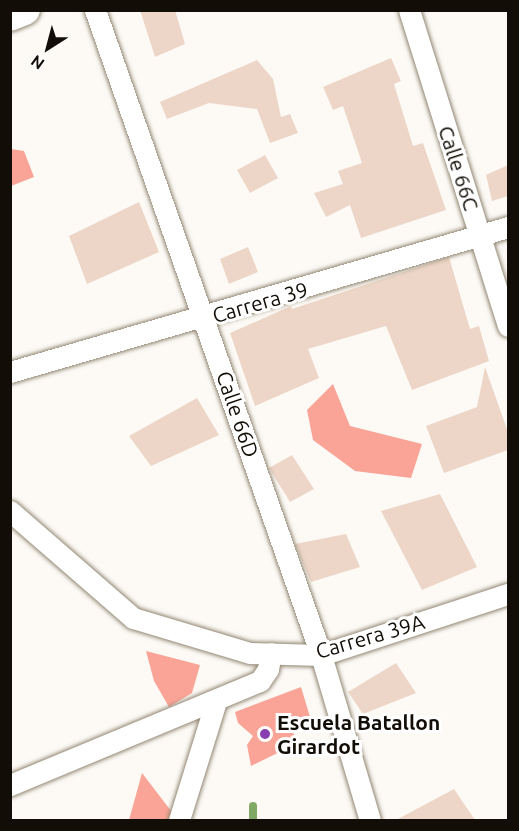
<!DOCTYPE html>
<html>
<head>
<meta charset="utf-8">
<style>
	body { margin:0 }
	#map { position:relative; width:519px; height:831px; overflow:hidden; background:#fdfaf6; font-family:Ubuntu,sans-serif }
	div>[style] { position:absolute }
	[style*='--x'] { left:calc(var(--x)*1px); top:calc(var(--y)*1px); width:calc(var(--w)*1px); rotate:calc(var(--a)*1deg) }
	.forest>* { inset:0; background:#faa497 }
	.stream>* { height:8px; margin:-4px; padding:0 4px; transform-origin:4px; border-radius:4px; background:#80a966 }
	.building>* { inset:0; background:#edd6c7 }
	.roads { filter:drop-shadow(0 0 2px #928773) drop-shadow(0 0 2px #928773) }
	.street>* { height:21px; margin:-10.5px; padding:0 10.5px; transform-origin:10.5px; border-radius:10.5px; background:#fff }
	.secondary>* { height:30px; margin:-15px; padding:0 15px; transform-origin:15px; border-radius:15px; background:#fff }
	.dots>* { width:16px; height:16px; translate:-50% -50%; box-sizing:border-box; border:3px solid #fff; border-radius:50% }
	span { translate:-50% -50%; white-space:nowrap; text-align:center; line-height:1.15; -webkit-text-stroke:6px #fff; paint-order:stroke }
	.street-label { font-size:21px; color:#120e07 }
	.poi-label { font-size:21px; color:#120e07; font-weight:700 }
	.left { translate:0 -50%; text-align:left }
	.frame { position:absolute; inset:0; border:12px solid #120e07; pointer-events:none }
	.north { position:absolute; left:18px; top:18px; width:60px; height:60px; -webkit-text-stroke:4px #fff; paint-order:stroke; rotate:216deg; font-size:16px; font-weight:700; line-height:24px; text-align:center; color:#120e07 }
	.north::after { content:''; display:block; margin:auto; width:21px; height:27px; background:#120e07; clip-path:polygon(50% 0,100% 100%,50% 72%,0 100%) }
</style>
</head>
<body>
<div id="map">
	<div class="forest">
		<i style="clip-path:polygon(11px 149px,24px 151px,34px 177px,11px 186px)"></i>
		<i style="clip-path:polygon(333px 384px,350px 426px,422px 444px,411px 478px,355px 471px,313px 440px,307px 410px)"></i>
		<i style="clip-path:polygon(146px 651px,200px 665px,192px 693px,169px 707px,154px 681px)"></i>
		<i style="clip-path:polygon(301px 687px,313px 727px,293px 732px,298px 743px,251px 766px,247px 745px,253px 736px,238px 723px,235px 712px)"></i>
		<i style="clip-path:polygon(142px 773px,178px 820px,129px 820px)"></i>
	</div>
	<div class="stream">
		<i style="--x:253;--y:820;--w:14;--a:-90"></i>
	</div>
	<div class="building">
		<i style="clip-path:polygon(140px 10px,175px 10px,185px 44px,155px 57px)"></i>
		<i style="clip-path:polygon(391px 58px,401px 81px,394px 84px,413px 146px,423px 143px,446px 210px,361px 238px,350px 205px,326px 217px,314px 193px,343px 184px,338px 171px,362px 163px,343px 106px,333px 110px,323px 87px)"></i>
		<i style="clip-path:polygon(257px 60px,273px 79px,281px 117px,290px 114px,298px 133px,270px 143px,257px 109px,209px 103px,167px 119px,160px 102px)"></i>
		<i style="clip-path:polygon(265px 155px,278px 178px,250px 193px,237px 170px)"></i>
		<i style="clip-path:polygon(508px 165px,508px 196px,492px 201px,486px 175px)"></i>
		<i style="clip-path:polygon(139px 202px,159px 252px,87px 284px,69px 236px)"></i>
		<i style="clip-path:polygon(248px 247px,258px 272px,229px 284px,220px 259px)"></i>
		<i style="clip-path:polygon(449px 257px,470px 329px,479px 326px,489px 361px,412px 390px,386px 326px,308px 349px,319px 378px,255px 406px,230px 333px,291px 306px,292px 309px)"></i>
		<i style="clip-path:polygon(485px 367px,508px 432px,508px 450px,444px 473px,426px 426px,477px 407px)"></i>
		<i style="clip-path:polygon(197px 398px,219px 435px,151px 466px,129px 436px)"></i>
		<i style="clip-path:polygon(292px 455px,314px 489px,290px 502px,269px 468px)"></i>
		<i style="clip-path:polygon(440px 494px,477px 567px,422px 590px,381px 511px)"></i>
		<i style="clip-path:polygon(346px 534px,360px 567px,311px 582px,295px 544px)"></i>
		<i style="clip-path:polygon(396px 663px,416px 693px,363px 714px,348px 692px)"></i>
		<i style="clip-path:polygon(454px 789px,475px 820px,396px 820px)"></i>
	</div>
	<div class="roads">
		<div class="street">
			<i style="--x:95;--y:10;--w:683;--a:70.69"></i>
			<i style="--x:321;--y:655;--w:172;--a:73.5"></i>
			<i style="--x:409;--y:10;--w:331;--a:72.6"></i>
			<i style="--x:10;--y:372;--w:519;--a:-16.23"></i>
			<i style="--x:10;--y:511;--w:163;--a:41"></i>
			<i style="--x:133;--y:618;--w:122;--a:16.7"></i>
			<i style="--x:250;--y:653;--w:71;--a:1.6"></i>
			<i style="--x:321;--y:655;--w:197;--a:-18.1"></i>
			<i style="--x:10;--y:785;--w:271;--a:-22.6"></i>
			<i style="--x:260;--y:681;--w:14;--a:-56"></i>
			<i style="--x:268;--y:669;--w:16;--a:-79"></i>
			<i style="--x:179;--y:820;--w:125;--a:-72.7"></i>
		</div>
		<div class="secondary">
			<i style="--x:10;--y:16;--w:16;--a:-22"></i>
		</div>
	</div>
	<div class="dots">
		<i style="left:265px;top:734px;background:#883fb2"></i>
	</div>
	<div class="street-label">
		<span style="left:459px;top:168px;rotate:72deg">Calle 66C</span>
		<span style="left:260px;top:302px;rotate:-16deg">Carrera 39</span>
		<span style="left:238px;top:414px;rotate:71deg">Calle 66D</span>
		<span style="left:370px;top:636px;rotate:-16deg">Carrera 39A</span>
	</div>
	<div class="poi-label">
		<span class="left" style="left:277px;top:734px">Escuela Batallon<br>Girardot</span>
	</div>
	<div class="frame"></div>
	<div class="north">N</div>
</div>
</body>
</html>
